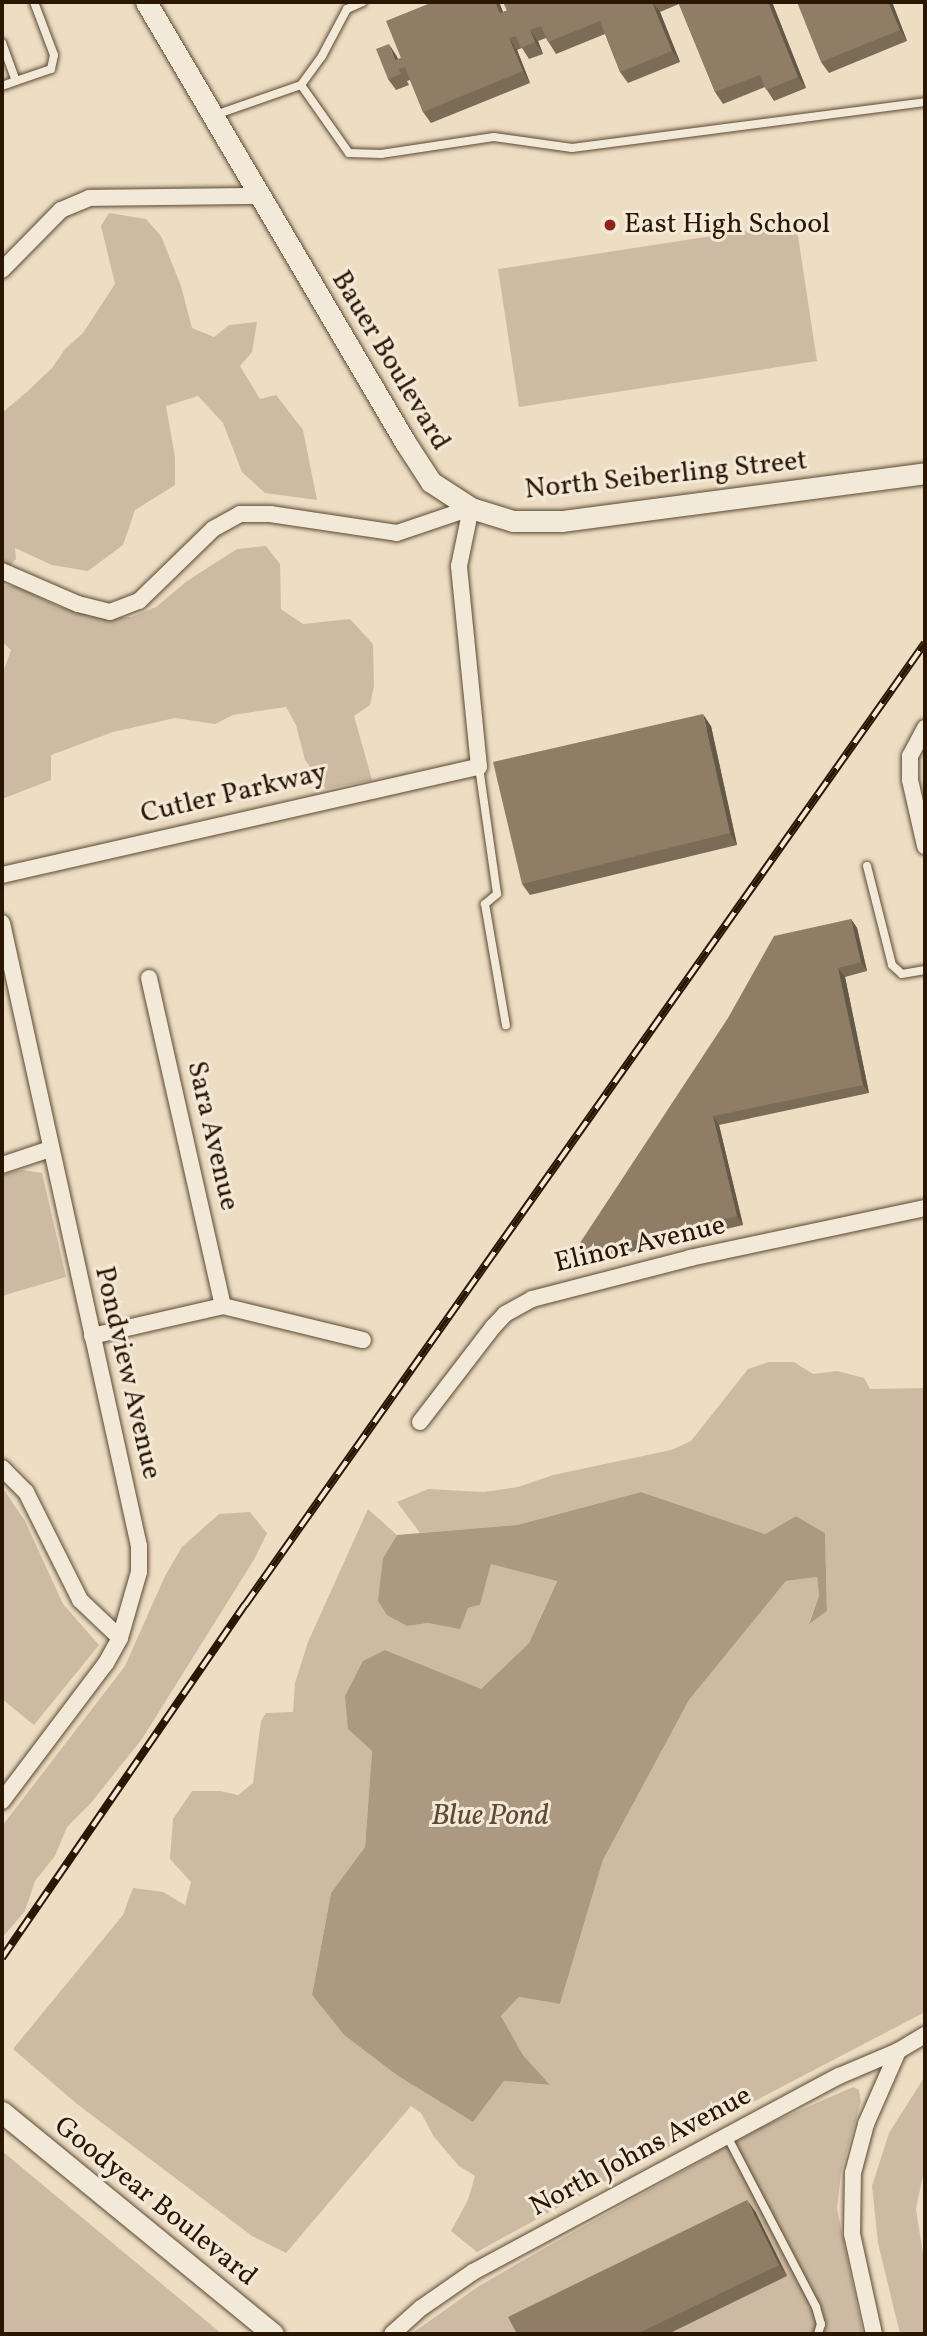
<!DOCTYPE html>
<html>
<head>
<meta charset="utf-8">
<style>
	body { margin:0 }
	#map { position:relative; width:927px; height:2336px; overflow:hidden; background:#edddc3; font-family:Vollkorn,serif }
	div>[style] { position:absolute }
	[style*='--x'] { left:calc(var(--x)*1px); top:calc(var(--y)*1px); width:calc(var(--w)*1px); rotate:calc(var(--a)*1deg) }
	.green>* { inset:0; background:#ccbba2 }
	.water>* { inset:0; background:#ab9981 }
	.roads { filter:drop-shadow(0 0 2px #5b4832) drop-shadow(0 0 2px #5b4832) }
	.service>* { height:8px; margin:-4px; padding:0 4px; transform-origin:4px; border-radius:4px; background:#f3e9d8 }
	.minor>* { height:16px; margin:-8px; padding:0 8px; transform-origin:8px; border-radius:8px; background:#f3e9d8 }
	.tertiary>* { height:21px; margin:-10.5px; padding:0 10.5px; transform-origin:10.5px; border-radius:10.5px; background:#f3e9d8 }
	.rail>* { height:8px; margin-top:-4px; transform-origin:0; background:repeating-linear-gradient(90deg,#f3e9d8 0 16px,#2a1602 0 32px); box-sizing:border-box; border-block:2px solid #2a1602 }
	.wall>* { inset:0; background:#7b6c58 }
	.shaded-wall>* { inset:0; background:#645847 }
	.building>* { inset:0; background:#8f7d66 }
	.dots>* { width:19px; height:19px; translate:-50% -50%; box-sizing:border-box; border:4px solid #f3e9d8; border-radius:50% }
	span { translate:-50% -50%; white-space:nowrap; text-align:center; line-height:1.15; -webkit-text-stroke:6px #f3e9d8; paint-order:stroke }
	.poi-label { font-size:28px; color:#2a1602 }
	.left { translate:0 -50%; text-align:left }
	.street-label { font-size:28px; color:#2a1602 }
	.water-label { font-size:30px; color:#5e4a35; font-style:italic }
	.frame { position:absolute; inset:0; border:4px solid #2a1602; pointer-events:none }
</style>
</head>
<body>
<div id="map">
	<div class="green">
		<i style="clip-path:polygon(109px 213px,146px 219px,161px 236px,181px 286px,192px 328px,214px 337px,229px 325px,257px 322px,252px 352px,240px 366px,260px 399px,276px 395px,303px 430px,317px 500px,265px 493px,242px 472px,223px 423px,198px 396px,166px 406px,175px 457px,175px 485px,135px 510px,123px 545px,88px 571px,52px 565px,15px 548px,16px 559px,2px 575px,2px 413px,29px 390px,52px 368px,65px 349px,83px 333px,115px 284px,101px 226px)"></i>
		<i style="clip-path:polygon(796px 223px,817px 361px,519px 407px,498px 269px)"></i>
		<i style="clip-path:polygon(266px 546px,280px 564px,281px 609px,303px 624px,350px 619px,373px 644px,374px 686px,370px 705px,354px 716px,372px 780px,326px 789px,305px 760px,296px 725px,286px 707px,233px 715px,215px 724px,175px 718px,113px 732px,51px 755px,51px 780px,2px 799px,2px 675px,11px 650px,2px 642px,2px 585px,18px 587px,57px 606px,105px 618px,131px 617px,156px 607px,187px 581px,237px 549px)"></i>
		<i style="clip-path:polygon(22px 1170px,42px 1173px,66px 1277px,2px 1296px,2px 1175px)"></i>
		<i style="clip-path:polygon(769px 1362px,794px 1362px,813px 1374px,837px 1371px,864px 1378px,870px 1389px,925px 1388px,925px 2012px,688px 2136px,477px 2252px,451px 2231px,468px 2200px,475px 2176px,459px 2166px,434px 2137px,421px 2113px,411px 2106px,286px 2253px,252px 2236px,77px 2104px,13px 2049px,123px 1915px,133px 1888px,163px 1892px,185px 1905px,191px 1882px,170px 1859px,173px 1819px,192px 1791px,220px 1791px,238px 1795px,253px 1783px,261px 1721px,266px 1713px,293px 1712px,295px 1683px,308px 1642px,368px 1509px,397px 1535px,383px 1558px,407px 1626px,428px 1623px,460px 1628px,468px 1608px,480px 1605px,491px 1563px,557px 1580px,529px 1643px,480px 1690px,385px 1650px,348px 1729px,372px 1751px,365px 1847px,331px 1893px,312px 1995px,344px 2035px,398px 2076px,473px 2122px,504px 2081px,549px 2085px,523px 2055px,501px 2016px,519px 1997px,560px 2004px,603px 1860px,689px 1700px,786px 1581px,817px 1577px,819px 1596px,809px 1623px,827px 1611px,825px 1533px,796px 1516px,765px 1534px,641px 1492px,517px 1525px,420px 1533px,397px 1502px,428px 1489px,484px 1492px,518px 1487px,553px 1475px,671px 1450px,691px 1441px,748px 1369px)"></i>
		<i style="clip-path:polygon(2px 1487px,25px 1521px,63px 1604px,99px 1645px,34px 1725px,2px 1699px)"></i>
		<i style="clip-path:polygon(250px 1512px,267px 1533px,255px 1558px,142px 1739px,90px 1804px,67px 1827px,55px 1856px,35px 1881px,25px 1911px,2px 1938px,2px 1826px,125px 1666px,165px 1576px,182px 1547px,219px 1514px)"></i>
		<i style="clip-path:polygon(925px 2076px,925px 2166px,916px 2209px,925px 2267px,925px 2334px,900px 2334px,878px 2243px,872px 2186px,889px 2133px)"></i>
		<i style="clip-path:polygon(853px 2087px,859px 2090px,861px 2102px,841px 2172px,837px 2209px,863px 2334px,411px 2334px,479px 2286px,545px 2248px,764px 2126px)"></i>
		<i style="clip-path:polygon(2px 2151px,222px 2334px,2px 2334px)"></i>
	</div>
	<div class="water">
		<i style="clip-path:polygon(641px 1492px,765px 1534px,796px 1516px,825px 1533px,827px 1611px,809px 1624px,819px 1596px,817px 1577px,786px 1581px,689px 1700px,603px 1860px,560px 2004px,519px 1997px,501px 2016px,523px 2055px,550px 2085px,504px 2081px,473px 2122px,398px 2076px,344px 2035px,312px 1995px,331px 1893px,365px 1847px,372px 1751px,348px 1729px,345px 1696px,363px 1661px,385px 1650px,481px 1689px,529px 1643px,557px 1581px,491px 1564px,480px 1605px,468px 1608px,460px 1629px,428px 1623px,407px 1626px,387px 1615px,378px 1601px,383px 1558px,397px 1535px,517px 1525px)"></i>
	</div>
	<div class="roads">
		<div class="service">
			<i style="--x:2;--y:43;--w:40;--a:69.8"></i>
			<i style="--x:16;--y:81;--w:37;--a:-19"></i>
			<i style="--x:51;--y:69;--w:14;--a:-78"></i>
			<i style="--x:54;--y:55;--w:57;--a:-110.7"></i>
			<i style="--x:301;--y:85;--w:83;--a:54.8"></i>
			<i style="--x:349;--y:153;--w:32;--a:2"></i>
			<i style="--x:381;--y:154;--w:114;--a:-8.6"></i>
			<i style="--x:494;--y:137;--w:79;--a:8"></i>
			<i style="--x:572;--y:148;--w:356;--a:-7.4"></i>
			<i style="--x:2;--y:86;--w:15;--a:-20"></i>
			<i style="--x:215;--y:115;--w:91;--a:-19.2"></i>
			<i style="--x:301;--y:85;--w:36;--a:-54"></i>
			<i style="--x:322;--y:56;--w:53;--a:-62"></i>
			<i style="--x:347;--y:9;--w:17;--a:-24"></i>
			<i style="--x:479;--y:767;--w:128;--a:81.9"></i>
			<i style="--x:497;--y:894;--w:16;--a:140"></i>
			<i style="--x:485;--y:904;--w:123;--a:80.2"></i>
			<i style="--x:867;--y:866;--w:102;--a:75.8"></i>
			<i style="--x:892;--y:965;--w:13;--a:42"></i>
			<i style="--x:902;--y:974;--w:23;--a:-10"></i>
			<i style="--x:727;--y:2136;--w:193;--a:62.5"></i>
			<i style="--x:816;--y:2307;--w:18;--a:74"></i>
			<i style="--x:821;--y:2324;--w:10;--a:107"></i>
		</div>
		<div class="minor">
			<i style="--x:2;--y:270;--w:84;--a:-45.5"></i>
			<i style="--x:61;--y:210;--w:30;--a:-23"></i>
			<i style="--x:89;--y:198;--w:170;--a:-0.7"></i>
			<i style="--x:2;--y:571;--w:83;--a:23.5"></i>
			<i style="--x:78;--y:604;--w:33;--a:14"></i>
			<i style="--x:110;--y:612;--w:31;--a:-21"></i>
			<i style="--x:139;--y:601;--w:103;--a:-44.2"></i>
			<i style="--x:213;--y:529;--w:31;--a:-29"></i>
			<i style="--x:240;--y:514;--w:30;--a:0"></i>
			<i style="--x:270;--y:514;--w:128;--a:8.5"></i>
			<i style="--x:397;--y:533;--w:78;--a:-18.7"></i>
			<i style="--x:925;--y:728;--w:32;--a:118"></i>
			<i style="--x:910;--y:756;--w:24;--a:90"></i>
			<i style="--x:910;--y:780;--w:68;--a:77.2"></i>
			<i style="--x:2;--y:875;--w:489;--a:-12.8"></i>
			<i style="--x:479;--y:767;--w:202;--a:-95.7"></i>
			<i style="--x:459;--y:566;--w:59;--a:-78.3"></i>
			<i style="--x:2;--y:923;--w:638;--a:77.6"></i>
			<i style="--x:139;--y:1546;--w:26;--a:90"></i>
			<i style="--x:139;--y:1572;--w:69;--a:106.1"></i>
			<i style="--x:120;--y:1638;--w:29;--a:119"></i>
			<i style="--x:106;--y:1663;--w:173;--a:127"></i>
			<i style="--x:149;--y:978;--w:336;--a:77.3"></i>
			<i style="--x:2;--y:1165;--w:51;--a:-18.4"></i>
			<i style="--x:92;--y:1336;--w:134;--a:-12.9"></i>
			<i style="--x:223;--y:1306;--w:144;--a:13.7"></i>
			<i style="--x:420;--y:1422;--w:120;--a:-52.5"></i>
			<i style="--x:493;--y:1327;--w:18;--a:-47"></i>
			<i style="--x:505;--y:1314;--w:31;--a:-29"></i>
			<i style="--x:532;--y:1299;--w:163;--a:-14.5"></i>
			<i style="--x:690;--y:1258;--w:240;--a:-12"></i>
			<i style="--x:2;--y:1468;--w:34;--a:45"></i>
			<i style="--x:26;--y:1492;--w:121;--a:63.4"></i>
			<i style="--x:80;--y:1600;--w:55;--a:43.5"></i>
			<i style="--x:392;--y:2334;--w:39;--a:-42"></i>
			<i style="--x:421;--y:2308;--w:63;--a:-34.7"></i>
			<i style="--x:473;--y:2272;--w:415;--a:-28.2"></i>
			<i style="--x:839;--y:2076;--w:64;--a:-23"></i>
			<i style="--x:898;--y:2051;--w:31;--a:-31"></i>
			<i style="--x:874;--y:2334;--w:102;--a:-102.4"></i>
			<i style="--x:852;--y:2234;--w:61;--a:-89.1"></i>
			<i style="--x:853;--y:2173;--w:51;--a:-75.1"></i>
			<i style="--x:866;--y:2124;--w:80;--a:-66.3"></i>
		</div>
		<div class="tertiary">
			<i style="--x:146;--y:2;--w:511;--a:59.52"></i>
			<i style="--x:405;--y:442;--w:48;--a:57"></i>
			<i style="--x:431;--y:482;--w:48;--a:33"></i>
			<i style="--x:471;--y:508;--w:44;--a:17.2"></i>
			<i style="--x:513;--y:521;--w:49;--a:0"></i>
			<i style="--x:562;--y:521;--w:366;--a:-7.5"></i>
			<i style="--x:2;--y:2112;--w:350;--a:39.3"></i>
		</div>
	</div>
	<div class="rail">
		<i style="--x:2;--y:1958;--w:429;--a:-55.5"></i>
		<i style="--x:245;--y:1605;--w:1178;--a:-54.75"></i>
	</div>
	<div class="wall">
		<i style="clip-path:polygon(433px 2px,499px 2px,503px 12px,529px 2px,772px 2px,806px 88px,774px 101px,765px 87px,723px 104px,715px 92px,679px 4px,660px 12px,680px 62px,628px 83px,620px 72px,605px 34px,556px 54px,546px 38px,538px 41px,543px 54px,529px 59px,522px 48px,517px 50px,530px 83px,431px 123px,423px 112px,410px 80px,407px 81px,409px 85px,396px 90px,388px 79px,396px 55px,398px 59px,401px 58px)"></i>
		<i style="clip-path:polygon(892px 2px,907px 41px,829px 73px,821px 62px)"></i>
		<i style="clip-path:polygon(711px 726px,737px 845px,530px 895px,522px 884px)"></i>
		<i style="clip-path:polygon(851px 919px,857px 928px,867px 971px,845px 977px,869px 1093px,719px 1125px,743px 1225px,592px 1261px,582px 1258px,576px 1249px)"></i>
		<i style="clip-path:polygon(755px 2211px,787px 2276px,668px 2334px,517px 2334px)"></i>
	</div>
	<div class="shaded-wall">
		<i style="clip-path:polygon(495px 2px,499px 2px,508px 25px,500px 13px)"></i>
		<i style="clip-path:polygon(652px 2px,660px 12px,680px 62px,672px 51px)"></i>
		<i style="clip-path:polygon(768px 2px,772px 2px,806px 88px,798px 77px)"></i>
		<i style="clip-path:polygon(888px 2px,892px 2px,907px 41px,900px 30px)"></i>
		<i style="clip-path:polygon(530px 30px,538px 41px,543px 54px,535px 42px)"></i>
		<i style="clip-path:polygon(509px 38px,517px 50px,530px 83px,523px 71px)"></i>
		<i style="clip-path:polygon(389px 44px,396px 55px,402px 68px,395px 60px)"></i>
		<i style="clip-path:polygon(703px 714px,711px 726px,737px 845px,730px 833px)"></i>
		<i style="clip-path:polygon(851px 919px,857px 928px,867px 971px,861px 962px)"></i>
		<i style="clip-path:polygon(838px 968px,845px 977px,869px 1093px,863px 1085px)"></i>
		<i style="clip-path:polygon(713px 1116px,719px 1125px,743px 1225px,737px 1216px)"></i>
		<i style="clip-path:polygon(747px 2200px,755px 2211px,787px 2276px,779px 2265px)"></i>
	</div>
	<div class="building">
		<i style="clip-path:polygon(433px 2px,495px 2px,500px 13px,507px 11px,503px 2px,521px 2px,522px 4px,529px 2px,652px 2px,672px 51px,620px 72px,600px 21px,548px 42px,541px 26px,530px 30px,535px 42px,521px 48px,516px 36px,509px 38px,523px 71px,423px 112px,405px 67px,399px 69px,401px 74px,388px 79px,376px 49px,389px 44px,395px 60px,401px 58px,386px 21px)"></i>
		<i style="clip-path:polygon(678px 2px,768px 2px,798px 77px,766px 90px,760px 75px,715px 92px)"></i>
		<i style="clip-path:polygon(797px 2px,888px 2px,900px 30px,821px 62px)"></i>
		<i style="clip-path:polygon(703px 714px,730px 833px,522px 884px,493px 762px)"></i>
		<i style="clip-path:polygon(851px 919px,861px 962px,838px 968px,863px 1085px,713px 1116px,737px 1216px,585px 1252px,576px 1249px,728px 1018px,774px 936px)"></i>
		<i style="clip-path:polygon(747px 2200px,779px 2265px,637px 2334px,517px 2334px,508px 2317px)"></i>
	</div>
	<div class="dots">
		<i style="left:610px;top:225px;background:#8f2418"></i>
	</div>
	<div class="poi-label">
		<span class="left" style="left:624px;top:225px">East High School</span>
	</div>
	<div class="street-label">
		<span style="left:390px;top:361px;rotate:59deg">Bauer Boulevard</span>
		<span style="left:666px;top:476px;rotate:-6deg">North Seiberling Street</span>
		<span style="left:234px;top:794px;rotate:-13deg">Cutler Parkway</span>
		<span style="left:212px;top:1136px;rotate:77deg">Sara Avenue</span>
		<span style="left:640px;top:1245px;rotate:-13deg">Elinor Avenue</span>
		<span style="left:127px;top:1373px;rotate:77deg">Pondview Avenue</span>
		<span style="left:641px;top:2152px;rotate:-28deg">North Johns Avenue</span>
		<span style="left:155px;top:2202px;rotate:39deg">Goodyear Boulevard</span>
	</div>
	<div class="water-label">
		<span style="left:490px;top:1816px">Blue Pond</span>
	</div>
	<div class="frame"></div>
</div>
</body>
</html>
